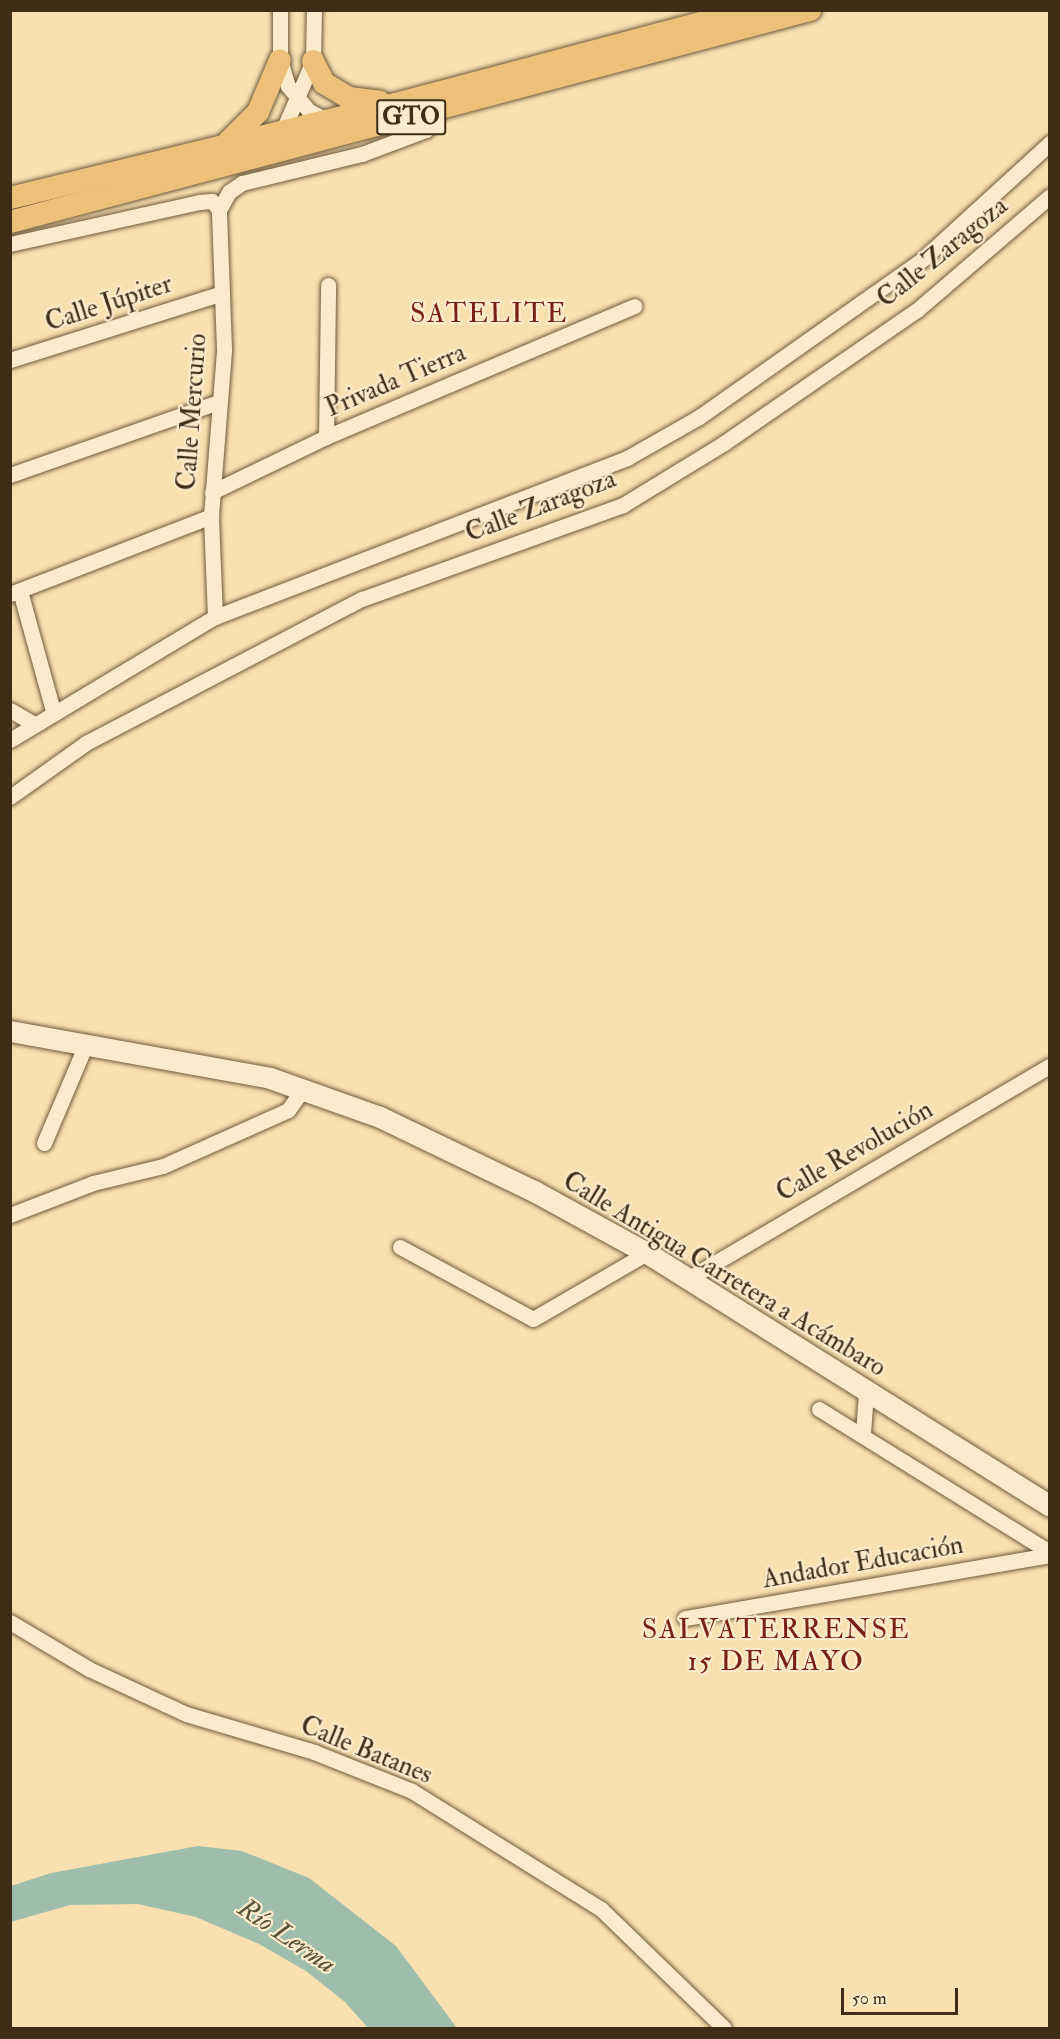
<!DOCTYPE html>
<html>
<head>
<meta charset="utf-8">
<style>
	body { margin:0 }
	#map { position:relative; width:1060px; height:2039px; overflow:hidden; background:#f9e0b0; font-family:"IM FELL Double Pica",serif }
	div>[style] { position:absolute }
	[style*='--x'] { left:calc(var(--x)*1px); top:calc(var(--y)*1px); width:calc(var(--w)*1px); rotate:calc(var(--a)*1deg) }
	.water>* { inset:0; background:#9ebdaa }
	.roads { filter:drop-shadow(0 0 2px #6e5a3c) drop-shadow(0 0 2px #6e5a3c) }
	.street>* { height:15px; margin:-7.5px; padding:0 7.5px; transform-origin:7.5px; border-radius:7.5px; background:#fbebcc }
	.secondary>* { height:21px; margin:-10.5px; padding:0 10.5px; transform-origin:10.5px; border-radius:10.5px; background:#fbebcc }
	.primary>* { height:22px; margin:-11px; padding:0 11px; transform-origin:11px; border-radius:11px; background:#ecc078 }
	span { translate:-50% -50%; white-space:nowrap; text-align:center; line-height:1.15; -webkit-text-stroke:4.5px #fbebcc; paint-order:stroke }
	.shield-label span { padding:2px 4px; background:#fbebcc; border:2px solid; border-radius:4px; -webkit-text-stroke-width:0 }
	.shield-label { font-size:24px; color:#402d16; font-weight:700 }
	.street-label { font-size:26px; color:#402d16 }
	.water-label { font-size:27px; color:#58513b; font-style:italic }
	.quarter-label { font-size:28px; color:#7a1f14; letter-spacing:1.5px }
	.frame { position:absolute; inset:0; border:12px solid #402d16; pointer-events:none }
	.scale { position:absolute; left:841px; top:1988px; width:117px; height:27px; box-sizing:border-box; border:3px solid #402d16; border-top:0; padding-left:8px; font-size:18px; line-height:21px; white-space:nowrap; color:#402d16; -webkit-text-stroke:4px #fbebcc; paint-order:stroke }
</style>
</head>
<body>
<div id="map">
	<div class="water">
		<i style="clip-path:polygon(198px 1846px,242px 1851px,309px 1878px,396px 1946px,457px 2028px,368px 2028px,345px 2002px,306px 1971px,259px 1944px,196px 1917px,138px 1904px,70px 1905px,11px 1922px,11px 1886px,51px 1873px)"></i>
	</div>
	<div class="roads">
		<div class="street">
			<i style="--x:280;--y:10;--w:50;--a:90"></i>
			<i style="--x:280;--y:60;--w:27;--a:73"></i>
			<i style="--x:288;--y:86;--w:33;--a:50"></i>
			<i style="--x:309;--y:111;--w:20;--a:27"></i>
			<i style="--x:283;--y:130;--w:75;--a:-66.5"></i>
			<i style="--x:313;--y:61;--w:51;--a:-88.9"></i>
			<i style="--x:10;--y:244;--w:194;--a:-12.5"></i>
			<i style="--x:199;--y:202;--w:13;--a:-4"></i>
			<i style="--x:212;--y:201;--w:11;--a:52"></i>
			<i style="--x:10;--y:360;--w:222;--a:-17.5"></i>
			<i style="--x:326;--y:437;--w:152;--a:-89.2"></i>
			<i style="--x:10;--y:475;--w:220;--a:-19.3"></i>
			<i style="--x:212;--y:492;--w:127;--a:-25.8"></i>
			<i style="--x:326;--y:437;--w:335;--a:-23"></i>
			<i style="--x:20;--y:591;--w:124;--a:74.6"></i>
			<i style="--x:10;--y:594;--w:216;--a:-21.2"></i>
			<i style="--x:215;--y:617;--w:101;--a:-92.3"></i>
			<i style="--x:211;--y:516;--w:168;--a:-85.5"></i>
			<i style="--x:224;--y:349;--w:139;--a:-92.1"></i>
			<i style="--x:219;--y:210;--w:21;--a:-61"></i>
			<i style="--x:229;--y:192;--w:16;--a:-35"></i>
			<i style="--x:242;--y:183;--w:123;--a:-13.6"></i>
			<i style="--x:362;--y:154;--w:68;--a:-20.6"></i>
			<i style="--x:426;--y:130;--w:24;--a:-55"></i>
			<i style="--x:10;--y:710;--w:28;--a:30"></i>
			<i style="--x:10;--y:740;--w:239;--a:-31"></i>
			<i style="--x:215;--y:617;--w:442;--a:-21.1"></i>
			<i style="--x:627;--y:458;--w:83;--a:-29.7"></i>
			<i style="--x:699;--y:417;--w:276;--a:-35.2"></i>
			<i style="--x:924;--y:258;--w:171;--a:-42.4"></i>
			<i style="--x:10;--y:797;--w:93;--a:-35.4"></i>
			<i style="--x:86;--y:743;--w:311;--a:-27.6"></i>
			<i style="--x:362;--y:599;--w:277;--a:-19.8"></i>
			<i style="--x:623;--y:505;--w:119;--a:-31.5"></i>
			<i style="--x:724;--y:443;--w:234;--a:-34.6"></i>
			<i style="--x:917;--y:310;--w:175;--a:-40.6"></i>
			<i style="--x:44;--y:1143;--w:108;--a:-67"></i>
			<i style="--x:10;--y:1215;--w:89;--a:-21.1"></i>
			<i style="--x:93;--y:1183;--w:72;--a:-13.7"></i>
			<i style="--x:163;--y:1166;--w:137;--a:-24.1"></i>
			<i style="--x:288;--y:1110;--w:26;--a:-54"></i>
			<i style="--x:400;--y:1247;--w:151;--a:28.4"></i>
			<i style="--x:533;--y:1319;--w:132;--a:-30.1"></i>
			<i style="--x:686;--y:1280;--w:422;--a:-30.5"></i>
			<i style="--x:819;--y:1409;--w:272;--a:31.8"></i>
			<i style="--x:863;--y:1433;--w:40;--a:-85.7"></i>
			<i style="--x:685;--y:1618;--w:370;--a:-9.8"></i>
			<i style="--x:10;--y:1622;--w:92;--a:30.7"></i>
			<i style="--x:89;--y:1669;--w:107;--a:24.9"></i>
			<i style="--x:186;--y:1714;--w:134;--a:16.5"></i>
			<i style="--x:314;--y:1752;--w:105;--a:21.7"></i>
			<i style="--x:412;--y:1791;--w:223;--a:32"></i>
			<i style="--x:601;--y:1909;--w:171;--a:44.1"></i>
		</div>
		<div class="secondary">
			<i style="--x:10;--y:1031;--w:264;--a:10.2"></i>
			<i style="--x:270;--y:1078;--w:117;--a:19.5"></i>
			<i style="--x:380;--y:1117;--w:171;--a:25.7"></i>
			<i style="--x:534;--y:1191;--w:129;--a:28.8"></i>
			<i style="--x:647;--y:1253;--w:476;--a:32.1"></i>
		</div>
		<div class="primary">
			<i style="--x:313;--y:61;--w:25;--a:63"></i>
			<i style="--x:324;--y:83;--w:29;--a:31"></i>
			<i style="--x:349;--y:98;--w:31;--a:7"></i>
			<i style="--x:225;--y:145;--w:47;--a:-45"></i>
			<i style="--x:258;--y:112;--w:56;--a:-67.1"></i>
			<i style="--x:10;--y:198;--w:397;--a:-13.7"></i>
			<i style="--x:396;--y:104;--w:365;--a:-14.9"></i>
			<i style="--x:10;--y:222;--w:828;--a:-14.84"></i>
		</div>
	</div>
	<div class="shield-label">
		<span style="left:411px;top:117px">GTO</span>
	</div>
	<div class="street-label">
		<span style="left:943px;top:253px;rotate:-39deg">Calle Zaragoza</span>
		<span style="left:109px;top:304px;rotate:-18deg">Calle Júpiter</span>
		<span style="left:396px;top:381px;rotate:-23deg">Privada Tierra</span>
		<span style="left:193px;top:412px;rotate:-86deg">Calle Mercurio</span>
		<span style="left:541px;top:507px;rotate:-21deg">Calle Zaragoza</span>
		<span style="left:855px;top:1152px;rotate:-30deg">Calle Revolución</span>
		<span style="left:724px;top:1275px;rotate:31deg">Calle Antigua Carretera a Acámbaro</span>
		<span style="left:863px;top:1563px;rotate:-10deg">Andador Educación</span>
		<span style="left:366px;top:1751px;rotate:22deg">Calle Batanes</span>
	</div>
	<div class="water-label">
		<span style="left:287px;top:1936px;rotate:34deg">Río Lerma</span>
	</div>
	<div class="quarter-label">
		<span style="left:489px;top:314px">SATELITE</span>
		<span style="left:776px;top:1646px">SALVATERRENSE<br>15 DE MAYO</span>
	</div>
	<div class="frame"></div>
	<div class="scale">50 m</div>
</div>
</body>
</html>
